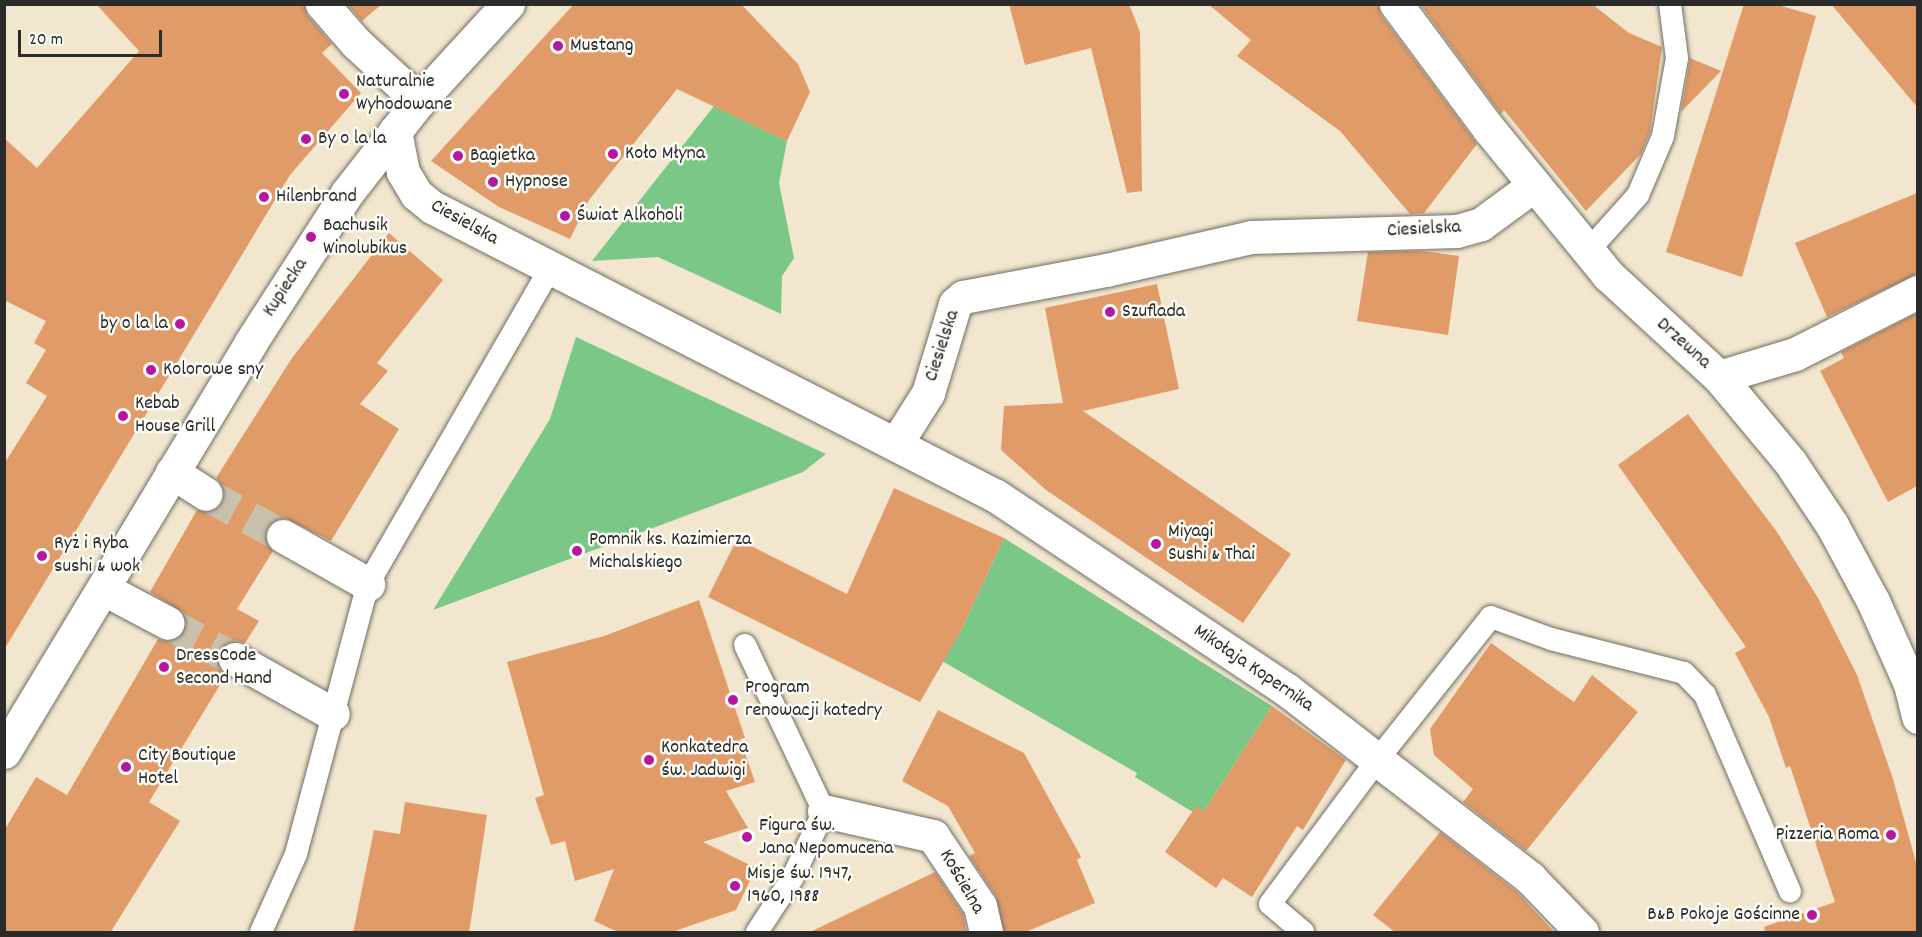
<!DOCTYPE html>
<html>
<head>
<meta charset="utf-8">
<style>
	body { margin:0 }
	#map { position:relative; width:1922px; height:937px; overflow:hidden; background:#f2e7ce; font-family:Dekko,sans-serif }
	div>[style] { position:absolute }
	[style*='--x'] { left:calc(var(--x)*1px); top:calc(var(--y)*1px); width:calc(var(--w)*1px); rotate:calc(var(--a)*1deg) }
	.green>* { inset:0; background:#7ac787 }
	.building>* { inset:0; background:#e09b69 }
	.street-tunnel>* { height:33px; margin-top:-16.5px; transform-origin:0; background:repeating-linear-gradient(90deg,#cac1ad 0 33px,transparent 0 49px) }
	.roads { filter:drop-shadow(0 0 2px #716d64) drop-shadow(0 0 2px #716d64) }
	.lane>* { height:22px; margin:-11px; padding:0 11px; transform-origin:11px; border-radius:11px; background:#fff }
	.street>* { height:33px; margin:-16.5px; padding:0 16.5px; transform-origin:16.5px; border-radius:16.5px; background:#fff }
	.dots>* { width:16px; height:16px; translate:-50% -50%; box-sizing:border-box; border:3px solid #fdfcf7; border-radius:50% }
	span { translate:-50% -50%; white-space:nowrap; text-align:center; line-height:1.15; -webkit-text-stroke:5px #fdfcf7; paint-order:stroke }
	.poi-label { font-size:20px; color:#2b2b2b }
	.left { translate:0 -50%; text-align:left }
	.right { translate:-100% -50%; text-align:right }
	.street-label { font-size:20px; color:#2b2b2b }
	.frame { position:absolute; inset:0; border:6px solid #2b2b2b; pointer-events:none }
	.scale { position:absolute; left:18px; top:30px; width:144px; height:27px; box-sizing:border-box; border:3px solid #2b2b2b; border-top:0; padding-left:8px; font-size:18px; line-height:21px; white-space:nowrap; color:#2b2b2b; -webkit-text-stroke:4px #fdfcf7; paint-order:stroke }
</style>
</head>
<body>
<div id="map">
	<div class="green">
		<i style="clip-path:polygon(714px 106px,787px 141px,779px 183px,794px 258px,782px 276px,781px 314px,658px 257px,592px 261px)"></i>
		<i style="clip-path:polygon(576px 337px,826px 454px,803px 472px,433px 610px,550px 419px)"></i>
		<i style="clip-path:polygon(1004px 538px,1272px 706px,1204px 811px,1191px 811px,1135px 777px,1137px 773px,942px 661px,953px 637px,960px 633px)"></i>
	</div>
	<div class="building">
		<i style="clip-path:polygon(96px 4px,304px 4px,308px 16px,332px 44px,322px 53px,361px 93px,290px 175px,4px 650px,4px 464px,47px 396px,26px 383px,46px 350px,34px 343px,46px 321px,4px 300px,4px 138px,37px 168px,139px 51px)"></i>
		<i style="clip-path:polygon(347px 4px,382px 4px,362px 21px)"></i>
		<i style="clip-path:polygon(574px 4px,741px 4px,798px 64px,810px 92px,787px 141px,677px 89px,589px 200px,570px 239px,499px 207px,431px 161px)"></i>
		<i style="clip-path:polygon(1009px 4px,1129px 4px,1140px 32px,1142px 191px,1127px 193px,1091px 48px,1025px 65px)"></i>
		<i style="clip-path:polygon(1208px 4px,1378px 4px,1381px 15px,1477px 144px,1424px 213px,1410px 214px,1340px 131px,1237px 56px,1251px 40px)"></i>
		<i style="clip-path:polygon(1420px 4px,1592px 4px,1629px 33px,1662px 47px,1650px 132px,1641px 154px,1586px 211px,1504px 110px,1501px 114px)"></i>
		<i style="clip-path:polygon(1744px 4px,1775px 4px,1816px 16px,1742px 277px,1666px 252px)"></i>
		<i style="clip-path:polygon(1831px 4px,1917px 4px,1917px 107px)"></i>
		<i style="clip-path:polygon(1690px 58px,1721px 71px,1681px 112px,1690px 60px)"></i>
		<i style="clip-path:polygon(1917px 193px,1917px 274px,1827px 317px,1795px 243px)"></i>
		<i style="clip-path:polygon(389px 233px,443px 280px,377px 363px,388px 371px,360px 404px,399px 429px,331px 541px,283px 517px,267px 526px,264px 537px,273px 551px,237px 609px,259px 621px,245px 643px,234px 640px,218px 650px,219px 668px,226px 675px,149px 802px,180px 821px,110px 933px,4px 933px,4px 831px,36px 777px,67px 795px,158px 639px,169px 642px,184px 632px,184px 613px,150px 592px,197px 510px,214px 511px,222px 504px,223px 486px,216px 478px,292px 358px)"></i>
		<i style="clip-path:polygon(1422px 251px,1459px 256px,1448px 335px,1357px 321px,1368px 252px)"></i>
		<i style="clip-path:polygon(1157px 284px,1179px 389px,1083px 411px,1291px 554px,1243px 623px,1046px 490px,1001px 450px,1004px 406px,1063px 403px,1045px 308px)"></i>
		<i style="clip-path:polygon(1917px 313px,1917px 486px,1888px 502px,1820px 371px,1844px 358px,1841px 352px)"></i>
		<i style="clip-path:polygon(1688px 414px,1777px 532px,1818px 598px,1857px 675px,1893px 779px,1917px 866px,1917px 933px,1765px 933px,1764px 927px,1835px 902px,1790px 766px,1786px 768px,1769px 717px,1735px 653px,1746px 647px,1618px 465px)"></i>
		<i style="clip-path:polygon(894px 488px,1004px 538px,960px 633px,920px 702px,708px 597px,737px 539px,847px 594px)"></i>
		<i style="clip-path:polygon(699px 600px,745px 738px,740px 739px,755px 782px,726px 791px,748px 828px,703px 842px,756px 868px,736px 910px,669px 933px,620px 933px,594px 921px,614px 869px,575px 881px,565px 841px,551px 845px,535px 798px,544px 795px,507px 662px,604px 636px)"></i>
		<i style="clip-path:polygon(1491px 643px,1574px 702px,1592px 675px,1638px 712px,1526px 851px,1463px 802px,1473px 789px,1434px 755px,1430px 729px)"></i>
		<i style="clip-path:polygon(1272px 706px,1346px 760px,1303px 830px,1297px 826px,1252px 897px,1223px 878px,1216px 888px,1165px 852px,1196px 806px,1204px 811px)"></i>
		<i style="clip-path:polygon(938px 710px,1024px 753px,1081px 857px,1077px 860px,1095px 903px,1023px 933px,1004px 933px,996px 896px,969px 856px,975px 853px,948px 806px,902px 781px)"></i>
		<i style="clip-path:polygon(405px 802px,487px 815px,469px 933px,353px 933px,374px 830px,400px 834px)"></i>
		<i style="clip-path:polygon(1440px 832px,1517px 892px,1555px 933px,1396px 933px,1373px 915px)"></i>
		<i style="clip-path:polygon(935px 872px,963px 914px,967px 933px,808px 933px)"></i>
	</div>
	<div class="street-tunnel">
		<i style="--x:206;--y:494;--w:88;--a:28.6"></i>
		<i style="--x:168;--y:623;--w:76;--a:28.2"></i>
	</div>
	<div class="roads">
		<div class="lane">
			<i style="--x:1588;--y:251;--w:75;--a:-48.2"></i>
			<i style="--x:1638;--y:195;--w:64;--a:-67"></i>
			<i style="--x:1663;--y:136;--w:79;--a:-79.8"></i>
			<i style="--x:1677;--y:58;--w:54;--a:-97.4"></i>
			<i style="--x:745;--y:645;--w:184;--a:64.6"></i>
			<i style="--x:824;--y:811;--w:73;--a:115.2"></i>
			<i style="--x:793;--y:877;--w:66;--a:123.2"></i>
			<i style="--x:261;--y:932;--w:85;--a:-65.8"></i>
			<i style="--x:296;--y:854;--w:279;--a:-75.1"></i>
			<i style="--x:368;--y:584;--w:364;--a:-60"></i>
			<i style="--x:1303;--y:932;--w:43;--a:-139.7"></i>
			<i style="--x:1270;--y:904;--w:181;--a:-53.3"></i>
			<i style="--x:1378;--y:759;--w:181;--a:-51.5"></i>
			<i style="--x:1491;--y:617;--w:64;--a:20.1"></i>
			<i style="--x:1551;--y:639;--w:137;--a:14.3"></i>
			<i style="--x:1684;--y:673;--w:30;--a:46"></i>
			<i style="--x:1705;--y:695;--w:214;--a:66.6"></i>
		</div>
		<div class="street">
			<i style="--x:322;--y:4;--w:52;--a:48.9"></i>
			<i style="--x:356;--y:43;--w:86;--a:42.6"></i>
			<i style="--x:1396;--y:4;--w:156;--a:53.4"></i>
			<i style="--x:1489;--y:129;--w:188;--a:50.8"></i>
			<i style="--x:1608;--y:275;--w:151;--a:42.6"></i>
			<i style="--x:1719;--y:377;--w:111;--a:50.1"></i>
			<i style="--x:1790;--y:462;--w:76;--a:56.3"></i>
			<i style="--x:1832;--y:525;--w:86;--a:61.7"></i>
			<i style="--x:1873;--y:601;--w:91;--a:66"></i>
			<i style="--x:1910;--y:684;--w:34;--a:76"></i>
			<i style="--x:395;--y:131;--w:42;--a:79"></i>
			<i style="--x:403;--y:172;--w:26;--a:59"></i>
			<i style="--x:416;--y:194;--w:21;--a:39"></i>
			<i style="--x:432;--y:207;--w:634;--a:27.13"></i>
			<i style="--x:996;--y:496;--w:350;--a:33.7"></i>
			<i style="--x:1287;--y:690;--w:307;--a:37.7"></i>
			<i style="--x:1530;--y:878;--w:75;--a:46.1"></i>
			<i style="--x:1719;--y:377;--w:79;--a:-16.8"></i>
			<i style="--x:1795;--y:354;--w:138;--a:-26.8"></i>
			<i style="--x:897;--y:442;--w:58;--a:-57.7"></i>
			<i style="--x:928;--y:393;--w:93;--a:-73.1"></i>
			<i style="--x:955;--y:304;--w:11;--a:-41"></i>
			<i style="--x:963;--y:297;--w:146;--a:-10.7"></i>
			<i style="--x:1106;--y:270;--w:149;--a:-12.8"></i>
			<i style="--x:1251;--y:237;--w:206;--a:-1.7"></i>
			<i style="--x:1457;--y:231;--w:25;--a:-16"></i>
			<i style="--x:1481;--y:224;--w:66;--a:-36.3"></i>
			<i style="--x:172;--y:472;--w:40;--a:32.9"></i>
			<i style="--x:283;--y:536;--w:98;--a:29.5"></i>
			<i style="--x:104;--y:589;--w:72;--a:28"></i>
			<i style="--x:235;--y:659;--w:112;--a:29.3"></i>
			<i style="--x:4;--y:752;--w:479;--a:-58.9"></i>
			<i style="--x:251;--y:342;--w:177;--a:-57.2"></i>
			<i style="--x:347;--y:193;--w:117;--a:-52"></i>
			<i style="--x:419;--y:101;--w:132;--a:-47.5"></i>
			<i style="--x:824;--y:811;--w:112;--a:12.9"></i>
			<i style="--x:933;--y:836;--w:84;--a:56.1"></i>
			<i style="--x:980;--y:906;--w:27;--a:77"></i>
		</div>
	</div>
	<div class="dots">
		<i style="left:558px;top:46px;background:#b5179e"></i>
		<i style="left:344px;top:94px;background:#b5179e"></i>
		<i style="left:306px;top:139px;background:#b5179e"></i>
		<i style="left:613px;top:154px;background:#b5179e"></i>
		<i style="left:458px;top:156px;background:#b5179e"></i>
		<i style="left:493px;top:182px;background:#b5179e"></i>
		<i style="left:264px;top:197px;background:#b5179e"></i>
		<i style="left:565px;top:216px;background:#b5179e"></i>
		<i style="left:311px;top:237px;background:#b5179e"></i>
		<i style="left:1110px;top:312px;background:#b5179e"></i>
		<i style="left:180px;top:324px;background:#b5179e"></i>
		<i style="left:151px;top:370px;background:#b5179e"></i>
		<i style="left:123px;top:416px;background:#b5179e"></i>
		<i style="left:1156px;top:544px;background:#b5179e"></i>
		<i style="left:577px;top:551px;background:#b5179e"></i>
		<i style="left:42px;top:556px;background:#b5179e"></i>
		<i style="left:164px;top:667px;background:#b5179e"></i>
		<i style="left:733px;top:700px;background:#b5179e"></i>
		<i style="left:649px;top:760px;background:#b5179e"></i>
		<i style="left:126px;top:767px;background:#b5179e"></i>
		<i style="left:1891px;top:835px;background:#b5179e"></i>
		<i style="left:747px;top:837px;background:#b5179e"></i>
		<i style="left:735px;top:886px;background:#b5179e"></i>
		<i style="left:1812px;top:915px;background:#b5179e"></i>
	</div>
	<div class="poi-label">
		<span class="left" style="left:570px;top:46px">Mustang</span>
		<span class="left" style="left:356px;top:94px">Naturalnie<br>Wyhodowane</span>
		<span class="left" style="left:318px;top:139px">By o la la</span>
		<span class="left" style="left:625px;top:154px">Koło Młyna</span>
		<span class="left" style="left:470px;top:156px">Bagietka</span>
		<span class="left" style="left:505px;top:182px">Hypnose</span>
		<span class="left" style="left:276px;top:197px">Hilenbrand</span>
		<span class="left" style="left:577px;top:216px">Świat Alkoholi</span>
		<span class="left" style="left:323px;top:238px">Bachusik<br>Winolubikus</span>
		<span class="left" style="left:1122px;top:312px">Szuflada</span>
		<span class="right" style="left:168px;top:324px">by o la la</span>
		<span class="left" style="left:163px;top:370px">Kolorowe sny</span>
		<span class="left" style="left:135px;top:416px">Kebab<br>House Grill</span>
		<span class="left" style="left:1168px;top:544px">Miyagi<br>Sushi &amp; Thai</span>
		<span class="left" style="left:589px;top:552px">Pomnik ks. Kazimierza<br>Michalskiego</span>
		<span class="left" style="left:54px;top:556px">Ryż i Ryba<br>sushi &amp; wok</span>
		<span class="left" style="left:176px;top:668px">DressCode<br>Second Hand</span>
		<span class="left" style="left:745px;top:700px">Program<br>renowacji katedry</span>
		<span class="left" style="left:661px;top:760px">Konkatedra<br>św. Jadwigi</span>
		<span class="left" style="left:138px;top:768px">City Boutique<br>Hotel</span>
		<span class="left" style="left:759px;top:838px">Figura św.<br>Jana Nepomucena</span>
		<span class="right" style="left:1879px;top:835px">Pizzeria Roma</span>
		<span class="left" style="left:747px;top:886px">Misje św. 1947,<br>1960, 1988</span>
		<span class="right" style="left:1800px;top:915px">B&amp;B Pokoje Gościnne</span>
	</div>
	<div class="street-label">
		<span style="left:464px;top:223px;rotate:29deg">Ciesielska</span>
		<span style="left:1424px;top:230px;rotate:-3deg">Ciesielska</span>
		<span style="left:286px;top:288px;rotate:-57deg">Kupiecka</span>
		<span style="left:1683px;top:344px;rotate:42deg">Drzewna</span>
		<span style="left:943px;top:346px;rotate:-72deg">Ciesielska</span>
		<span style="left:1253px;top:669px;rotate:34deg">Mikołaja Kopernika</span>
		<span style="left:961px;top:882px;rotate:60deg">Kościelna</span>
	</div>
	<div class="frame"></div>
	<div class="scale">20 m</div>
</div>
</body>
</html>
